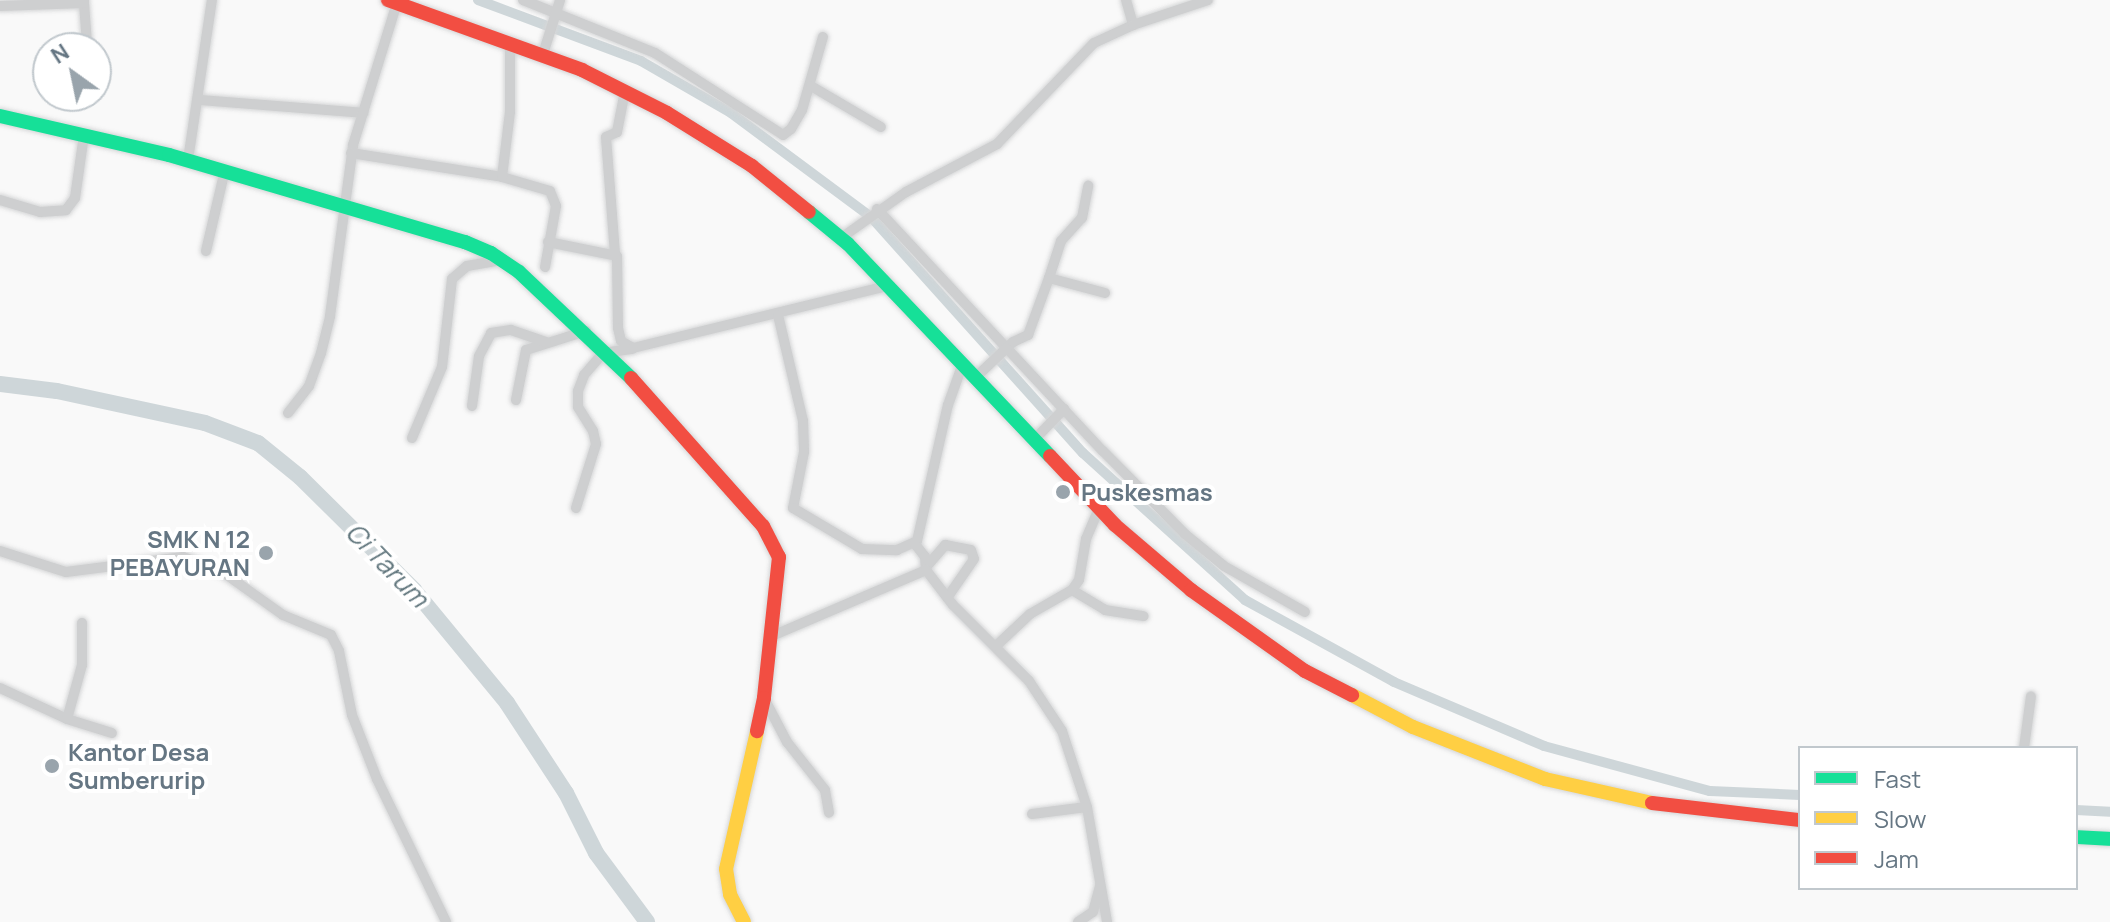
<!DOCTYPE html>
<html>
<head>
<meta charset="utf-8">
<style>
	body { margin:0 }
	#map { position:relative; width:2110px; height:922px; overflow:hidden; background:#f9f9f9; font-family:Manrope,sans-serif }
	div>[style] { position:absolute }
	[style*='--x'] { left:calc(var(--x)*1px); top:calc(var(--y)*1px); width:calc(var(--w)*1px); rotate:calc(var(--a)*1deg) }
	.canal>* { height:10px; margin:-5px; padding:0 5px; transform-origin:5px; border-radius:5px; background:#ced6d9 }
	.river>* { height:16px; margin:-8px; padding:0 8px; transform-origin:8px; border-radius:8px; background:#ced6d9 }
	.roads { filter:drop-shadow(0 0 2px #d5d6d7) drop-shadow(0 0 2px #d5d6d7) }
	.street>* { height:10px; margin:-5px; padding:0 5px; transform-origin:5px; border-radius:5px; background:#cecfd0 }
	.fast>* { height:14px; margin:-7px; padding:0 7px; transform-origin:7px; border-radius:7px; background:#16e098 }
	.slow>* { height:14px; margin:-7px; padding:0 7px; transform-origin:7px; border-radius:7px; background:#ffcf43 }
	.jam>* { height:14px; margin:-7px; padding:0 7px; transform-origin:7px; border-radius:7px; background:#f24e42 }
	.dots>* { width:22px; height:22px; translate:-50% -50%; box-sizing:border-box; border:4px solid #fff; border-radius:50% }
	span { translate:-50% -50%; white-space:nowrap; text-align:center; line-height:1.15; -webkit-text-stroke:8px #fff; paint-order:stroke }
	.poi-label { font-size:24px; color:#657683; font-weight:700 }
	.left { translate:0 -50%; text-align:left }
	.right { translate:-100% -50%; text-align:right }
	.water-label { font-size:26px; color:#60757c; font-style:italic }
	.legend { position:absolute; left:1798px; top:746px; width:280px; height:144px; box-sizing:border-box; background:#fff; border:2px solid #c1c8cd; margin:0; padding:10px 14px; list-style:none; font-size:24px; color:#657683 }
	.legend li { display:flex; align-items:center; gap:16px; height:40px }
	.legend b { width:40px; border:2px solid #c1c8cd }
	.north { position:absolute; left:32px; top:32px; width:80px; height:80px; box-sizing:border-box; background:#fff; border:2px solid #c1c8cd; border-radius:50%; rotate:327deg; font-size:22px; font-weight:700; line-height:32px; text-align:center; color:#657683 }
	.north::after { content:''; display:block; margin:auto; width:28px; height:36px; background:#99a4ac; clip-path:polygon(50% 0,100% 100%,50% 72%,0 100%) }
</style>
</head>
<body>
<div id="map">
	<div class="canal">
		<i style="--x:478;--y:0;--w:174;--a:20.5"></i>
		<i style="--x:641;--y:61;--w:104;--a:30"></i>
		<i style="--x:731;--y:113;--w:174;--a:36.6"></i>
		<i style="--x:871;--y:217;--w:317;--a:48.1"></i>
		<i style="--x:1083;--y:453;--w:219;--a:42.2"></i>
		<i style="--x:1245;--y:600;--w:170;--a:28.8"></i>
		<i style="--x:1394;--y:682;--w:163;--a:23.1"></i>
		<i style="--x:1544;--y:746;--w:172;--a:15.2"></i>
		<i style="--x:1710;--y:791;--w:90;--a:2.5"></i>
		<i style="--x:2076;--y:810;--w:34;--a:3"></i>
	</div>
	<div class="river">
		<i style="--x:0;--y:384;--w:57;--a:7"></i>
		<i style="--x:57;--y:391;--w:151;--a:12.2"></i>
		<i style="--x:205;--y:423;--w:57;--a:20.7"></i>
		<i style="--x:258;--y:443;--w:54;--a:39"></i>
		<i style="--x:300;--y:477;--w:161;--a:44.7"></i>
		<i style="--x:414;--y:590;--w:146;--a:50.5"></i>
		<i style="--x:507;--y:703;--w:108;--a:56.8"></i>
		<i style="--x:566;--y:793;--w:67;--a:63.4"></i>
		<i style="--x:596;--y:853;--w:86;--a:53.5"></i>
	</div>
	<div class="roads">
		<div class="street">
			<i style="--x:523;--y:0;--w:142;--a:21.9"></i>
			<i style="--x:655;--y:53;--w:152;--a:32.6"></i>
			<i style="--x:783;--y:135;--w:10;--a:-37"></i>
			<i style="--x:791;--y:129;--w:22;--a:-60"></i>
			<i style="--x:802;--y:110;--w:76;--a:-74"></i>
			<i style="--x:1126;--y:0;--w:26;--a:74"></i>
			<i style="--x:84;--y:3;--w:41;--a:85.8"></i>
			<i style="--x:0;--y:6;--w:84;--a:-2"></i>
			<i style="--x:84;--y:3;--w:3;--a:-90"></i>
			<i style="--x:543;--y:54;--w:57;--a:-72.5"></i>
			<i style="--x:811;--y:86;--w:81;--a:30.4"></i>
			<i style="--x:199;--y:100;--w:165;--a:4.5"></i>
			<i style="--x:351;--y:153;--w:153;--a:9"></i>
			<i style="--x:502;--y:177;--w:50;--a:16.3"></i>
			<i style="--x:550;--y:191;--w:16;--a:68"></i>
			<i style="--x:556;--y:206;--w:62;--a:100.2"></i>
			<i style="--x:188;--y:160;--w:162;--a:-81.5"></i>
			<i style="--x:502;--y:177;--w:65;--a:-83"></i>
			<i style="--x:510;--y:112;--w:70;--a:-90"></i>
			<i style="--x:0;--y:200;--w:42;--a:16.7"></i>
			<i style="--x:40;--y:212;--w:26;--a:-4"></i>
			<i style="--x:66;--y:210;--w:15;--a:-53"></i>
			<i style="--x:75;--y:198;--w:64;--a:-81.9"></i>
			<i style="--x:877;--y:209;--w:331;--a:47"></i>
			<i style="--x:1103;--y:451;--w:117;--a:45.3"></i>
			<i style="--x:1185;--y:534;--w:50;--a:39.4"></i>
			<i style="--x:1224;--y:566;--w:93;--a:29.6"></i>
			<i style="--x:841;--y:238;--w:80;--a:-35.3"></i>
			<i style="--x:906;--y:192;--w:103;--a:-27.8"></i>
			<i style="--x:997;--y:144;--w:140;--a:-46.2"></i>
			<i style="--x:1094;--y:43;--w:43;--a:-24.8"></i>
			<i style="--x:1133;--y:25;--w:79;--a:-18.4"></i>
			<i style="--x:548;--y:242;--w:70;--a:11.5"></i>
			<i style="--x:617;--y:256;--w:72;--a:89.2"></i>
			<i style="--x:618;--y:328;--w:13;--a:77"></i>
			<i style="--x:621;--y:341;--w:14;--a:30"></i>
			<i style="--x:633;--y:348;--w:262;--a:-13.7"></i>
			<i style="--x:206;--y:251;--w:83;--a:-76.8"></i>
			<i style="--x:615;--y:254;--w:117;--a:-94.4"></i>
			<i style="--x:606;--y:137;--w:12;--a:-24"></i>
			<i style="--x:617;--y:132;--w:42;--a:-79"></i>
			<i style="--x:1049;--y:278;--w:39;--a:-72"></i>
			<i style="--x:1061;--y:241;--w:31;--a:-48"></i>
			<i style="--x:1082;--y:218;--w:33;--a:-79"></i>
			<i style="--x:778;--y:315;--w:109;--a:76.7"></i>
			<i style="--x:803;--y:421;--w:31;--a:88"></i>
			<i style="--x:804;--y:452;--w:57;--a:101.1"></i>
			<i style="--x:793;--y:508;--w:80;--a:30.7"></i>
			<i style="--x:862;--y:549;--w:35;--a:2"></i>
			<i style="--x:897;--y:550;--w:22;--a:-24"></i>
			<i style="--x:917;--y:541;--w:139;--a:-77.2"></i>
			<i style="--x:948;--y:405;--w:45;--a:-70.3"></i>
			<i style="--x:976;--y:377;--w:51;--a:-43.4"></i>
			<i style="--x:1013;--y:342;--w:17;--a:-25"></i>
			<i style="--x:1028;--y:335;--w:61;--a:-69.8"></i>
			<i style="--x:1049;--y:278;--w:58;--a:15"></i>
			<i style="--x:516;--y:400;--w:51;--a:-78.7"></i>
			<i style="--x:526;--y:350;--w:63;--a:-17.6"></i>
			<i style="--x:472;--y:406;--w:50;--a:-82"></i>
			<i style="--x:479;--y:356;--w:26;--a:-62"></i>
			<i style="--x:491;--y:333;--w:20;--a:-9"></i>
			<i style="--x:511;--y:330;--w:37;--a:19"></i>
			<i style="--x:288;--y:413;--w:34;--a:-52"></i>
			<i style="--x:309;--y:386;--w:35;--a:-70"></i>
			<i style="--x:321;--y:353;--w:38;--a:-76"></i>
			<i style="--x:330;--y:316;--w:173;--a:-82.3"></i>
			<i style="--x:353;--y:145;--w:149;--a:-72.8"></i>
			<i style="--x:412;--y:438;--w:77;--a:-67.1"></i>
			<i style="--x:442;--y:367;--w:89;--a:-83.5"></i>
			<i style="--x:452;--y:279;--w:20;--a:-41"></i>
			<i style="--x:467;--y:266;--w:36;--a:-10"></i>
			<i style="--x:1035;--y:439;--w:42;--a:-46"></i>
			<i style="--x:576;--y:508;--w:67;--a:-72.6"></i>
			<i style="--x:596;--y:444;--w:13;--a:-103"></i>
			<i style="--x:593;--y:431;--w:28;--a:-122"></i>
			<i style="--x:578;--y:407;--w:16;--a:-90"></i>
			<i style="--x:578;--y:391;--w:17;--a:-69"></i>
			<i style="--x:584;--y:375;--w:29;--a:-49"></i>
			<i style="--x:603;--y:353;--w:30;--a:-8"></i>
			<i style="--x:915;--y:544;--w:16;--a:52"></i>
			<i style="--x:925;--y:557;--w:13;--a:86"></i>
			<i style="--x:0;--y:551;--w:69;--a:17.7"></i>
			<i style="--x:66;--y:572;--w:118;--a:-7.3"></i>
			<i style="--x:183;--y:557;--w:44;--a:21.3"></i>
			<i style="--x:224;--y:573;--w:72;--a:35.4"></i>
			<i style="--x:283;--y:615;--w:52;--a:22.6"></i>
			<i style="--x:331;--y:635;--w:18;--a:63"></i>
			<i style="--x:339;--y:651;--w:65;--a:78.5"></i>
			<i style="--x:352;--y:715;--w:69;--a:68.7"></i>
			<i style="--x:377;--y:779;--w:159;--a:64.2"></i>
			<i style="--x:927;--y:566;--w:28;--a:-49"></i>
			<i style="--x:945;--y:545;--w:26;--a:11"></i>
			<i style="--x:971;--y:550;--w:9;--a:72"></i>
			<i style="--x:974;--y:559;--w:47;--a:124.7"></i>
			<i style="--x:1072;--y:590;--w:39;--a:31"></i>
			<i style="--x:1105;--y:610;--w:39;--a:9"></i>
			<i style="--x:772;--y:636;--w:168;--a:-23.2"></i>
			<i style="--x:926;--y:570;--w:44;--a:52.4"></i>
			<i style="--x:953;--y:605;--w:107;--a:45"></i>
			<i style="--x:1029;--y:681;--w:60;--a:56.6"></i>
			<i style="--x:1062;--y:731;--w:80;--a:71.8"></i>
			<i style="--x:1087;--y:807;--w:117;--a:80.1"></i>
			<i style="--x:996;--y:646;--w:47;--a:-43.3"></i>
			<i style="--x:1030;--y:614;--w:48;--a:-29.7"></i>
			<i style="--x:1072;--y:590;--w:12;--a:-55"></i>
			<i style="--x:1079;--y:580;--w:42;--a:-80.3"></i>
			<i style="--x:1086;--y:539;--w:34;--a:-67"></i>
			<i style="--x:0;--y:688;--w:74;--a:24.8"></i>
			<i style="--x:67;--y:719;--w:47;--a:17.3"></i>
			<i style="--x:764;--y:698;--w:50;--a:62.4"></i>
			<i style="--x:787;--y:742;--w:61;--a:51.6"></i>
			<i style="--x:825;--y:790;--w:23;--a:80"></i>
			<i style="--x:67;--y:719;--w:56;--a:-74.5"></i>
			<i style="--x:82;--y:665;--w:42;--a:-90"></i>
			<i style="--x:2024;--y:748;--w:52;--a:-82.3"></i>
			<i style="--x:1032;--y:814;--w:55;--a:-7.3"></i>
			<i style="--x:1078;--y:922;--w:18;--a:-34"></i>
			<i style="--x:1093;--y:912;--w:28;--a:-75"></i>
		</div>
		<div class="fast">
			<i style="--x:0;--y:116;--w:173;--a:13"></i>
			<i style="--x:169;--y:155;--w:309;--a:16.4"></i>
			<i style="--x:465;--y:242;--w:28;--a:23"></i>
			<i style="--x:491;--y:253;--w:34;--a:34"></i>
			<i style="--x:519;--y:272;--w:154;--a:43.4"></i>
			<i style="--x:809;--y:212;--w:50;--a:39.4"></i>
			<i style="--x:848;--y:244;--w:293;--a:46.4"></i>
			<i style="--x:2076;--y:837;--w:34;--a:3"></i>
		</div>
		<div class="slow">
			<i style="--x:1352;--y:695;--w:69;--a:27.7"></i>
			<i style="--x:1413;--y:727;--w:142;--a:21.5"></i>
			<i style="--x:1545;--y:779;--w:110;--a:12.6"></i>
			<i style="--x:744;--y:922;--w:31;--a:-117"></i>
			<i style="--x:730;--y:894;--w:25;--a:-99"></i>
			<i style="--x:726;--y:869;--w:141;--a:-77.3"></i>
		</div>
		<div class="jam">
			<i style="--x:388;--y:0;--w:206;--a:19.8"></i>
			<i style="--x:582;--y:70;--w:95;--a:26.8"></i>
			<i style="--x:667;--y:113;--w:100;--a:31.9"></i>
			<i style="--x:752;--y:166;--w:73;--a:38.9"></i>
			<i style="--x:631;--y:378;--w:198;--a:48.3"></i>
			<i style="--x:763;--y:526;--w:35;--a:63"></i>
			<i style="--x:779;--y:557;--w:142;--a:96.1"></i>
			<i style="--x:764;--y:698;--w:34;--a:102"></i>
			<i style="--x:1050;--y:456;--w:95;--a:46.7"></i>
			<i style="--x:1115;--y:525;--w:100;--a:40.5"></i>
			<i style="--x:1191;--y:590;--w:140;--a:35.4"></i>
			<i style="--x:1305;--y:671;--w:53;--a:27.1"></i>
			<i style="--x:1652;--y:803;--w:149;--a:6.6"></i>
		</div>
	</div>
	<div class="dots">
		<i style="left:1063px;top:492px;background:#99a4ac"></i>
		<i style="left:266px;top:553px;background:#99a4ac"></i>
		<i style="left:52px;top:766px;background:#99a4ac"></i>
	</div>
	<div class="poi-label">
		<span class="left" style="left:1081px;top:492px">Puskesmas</span>
		<span class="right" style="left:250px;top:553px">SMK N 12<br>PEBAYURAN</span>
		<span class="left" style="left:68px;top:766px">Kantor Desa<br>Sumberurip</span>
	</div>
	<div class="water-label">
		<span style="left:387px;top:565px;rotate:46deg">Ci Tarum</span>
	</div>
	<ul class="legend">
	<li><b style="height:10px;background:#16e098"></b>Fast</li>
	<li><b style="height:10px;background:#ffcf43"></b>Slow</li>
	<li><b style="height:10px;background:#f24e42"></b>Jam</li>
	</ul>
	<div class="north">N</div>
</div>
</body>
</html>
